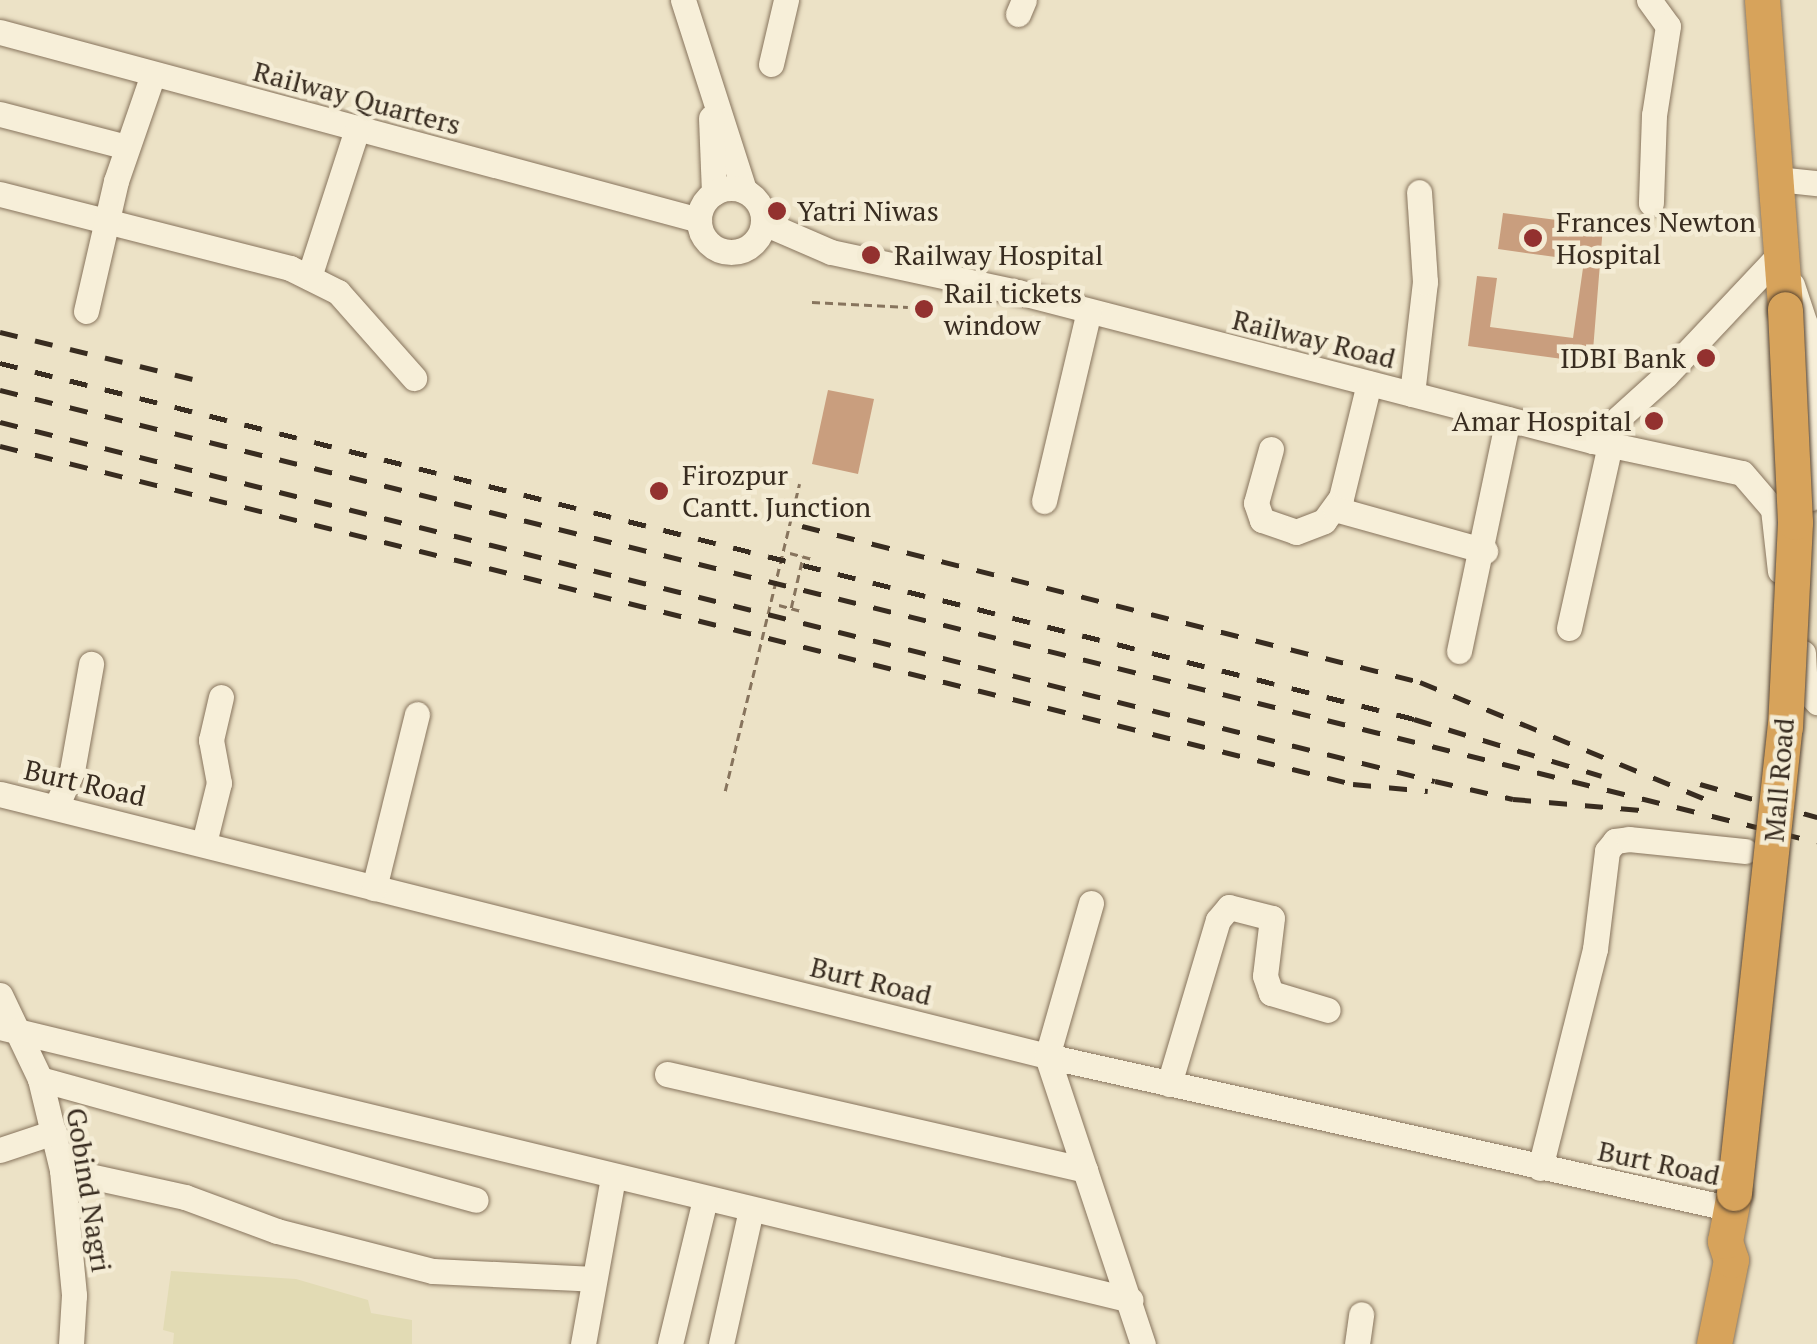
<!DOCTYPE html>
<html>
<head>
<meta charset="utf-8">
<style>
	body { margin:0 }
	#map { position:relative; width:1817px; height:1344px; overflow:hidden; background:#ece2c6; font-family:"PT Serif",serif }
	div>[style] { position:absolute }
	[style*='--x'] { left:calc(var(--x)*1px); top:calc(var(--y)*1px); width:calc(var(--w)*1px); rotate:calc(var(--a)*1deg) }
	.farmland>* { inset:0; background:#e2dbb4 }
	.building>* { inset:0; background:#c99e7e }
	.path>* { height:2.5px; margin-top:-1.25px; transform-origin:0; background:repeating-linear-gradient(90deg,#87745d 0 8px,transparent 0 13px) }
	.roads { filter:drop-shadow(0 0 2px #87745d) drop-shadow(0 0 2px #87745d) }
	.minor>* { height:25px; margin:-12.5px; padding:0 12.5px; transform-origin:12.5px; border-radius:12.5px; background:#f7efd9 }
	.minor>.ring { margin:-12.5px; padding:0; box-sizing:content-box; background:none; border:25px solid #f7efd9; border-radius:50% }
	.highway>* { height:35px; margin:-17.5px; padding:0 17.5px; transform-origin:17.5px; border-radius:17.5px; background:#d7a35b }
	.rail>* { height:5px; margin-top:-2.5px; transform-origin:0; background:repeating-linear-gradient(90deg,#382c20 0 18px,transparent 0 36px) }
	.bridges { filter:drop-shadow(0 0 2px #554230) drop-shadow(0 0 2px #554230) }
	.highway-bridge>* { height:35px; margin:-17.5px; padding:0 17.5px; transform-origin:17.5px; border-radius:17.5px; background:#d7a35b }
	.dots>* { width:28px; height:28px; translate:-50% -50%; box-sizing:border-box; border:5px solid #f4ecd5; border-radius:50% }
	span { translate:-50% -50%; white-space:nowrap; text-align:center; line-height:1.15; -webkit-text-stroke:9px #f4ecd5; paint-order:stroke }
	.street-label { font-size:28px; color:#382c20 }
	.poi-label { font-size:28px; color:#382c20 }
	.left { translate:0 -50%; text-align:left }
	.right { translate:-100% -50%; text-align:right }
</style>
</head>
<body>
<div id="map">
	<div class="farmland">
		<i style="clip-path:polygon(171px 1271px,296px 1279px,368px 1300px,371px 1313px,412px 1320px,412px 1344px,173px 1344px,174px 1333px,163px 1330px)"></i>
	</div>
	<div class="building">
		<i style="clip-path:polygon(1503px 213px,1603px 226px,1592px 363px,1468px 346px,1477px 276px,1497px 278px,1490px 327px,1573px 338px,1584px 261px,1498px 249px)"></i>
		<i style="clip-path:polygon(828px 390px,874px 399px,858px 474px,812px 464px)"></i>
	</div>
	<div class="path">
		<i style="--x:812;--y:302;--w:96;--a:3"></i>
		<i style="--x:790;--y:553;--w:24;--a:15"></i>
		<i style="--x:779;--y:605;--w:24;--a:15"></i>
		<i style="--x:791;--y:608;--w:53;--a:-77"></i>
		<i style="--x:725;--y:791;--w:316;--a:-76.4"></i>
	</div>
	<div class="roads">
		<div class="minor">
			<i style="--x:683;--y:0;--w:200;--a:72.2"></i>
			<i style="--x:1649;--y:0;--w:32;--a:54"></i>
			<i style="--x:1668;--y:26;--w:90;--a:98.9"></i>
			<i style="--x:1654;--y:115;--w:88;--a:92"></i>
			<i style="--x:1018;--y:14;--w:15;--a:-67"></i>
			<i style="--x:0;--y:32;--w:724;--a:15.05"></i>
			<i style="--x:771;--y:64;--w:66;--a:-76.8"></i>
			<i style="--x:0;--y:114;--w:131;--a:14.6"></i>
			<i style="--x:711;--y:118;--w:75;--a:87.7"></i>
			<i style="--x:1786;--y:180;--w:31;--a:6"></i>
			<i class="ring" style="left:699px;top:188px;width:39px;height:39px"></i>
			<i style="--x:0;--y:194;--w:299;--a:14.3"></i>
			<i style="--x:290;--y:268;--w:54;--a:26.6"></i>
			<i style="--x:338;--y:292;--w:115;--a:48.5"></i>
			<i style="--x:764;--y:223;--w:73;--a:23.4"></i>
			<i style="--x:831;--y:252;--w:191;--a:12.1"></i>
			<i style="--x:1018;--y:292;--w:594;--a:14.53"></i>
			<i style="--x:1593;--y:441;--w:98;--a:-42.1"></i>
			<i style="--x:1666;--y:375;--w:169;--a:-46.7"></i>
			<i style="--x:309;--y:277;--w:156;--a:-72"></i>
			<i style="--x:1792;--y:285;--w:41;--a:71.6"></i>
			<i style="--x:1805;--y:324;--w:174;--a:88"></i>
			<i style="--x:86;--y:311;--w:133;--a:-77"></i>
			<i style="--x:116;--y:181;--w:113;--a:-70.9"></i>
			<i style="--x:1412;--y:394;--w:113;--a:-83.4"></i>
			<i style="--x:1425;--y:282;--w:90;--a:-93.8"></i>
			<i style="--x:1593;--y:441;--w:152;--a:12.1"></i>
			<i style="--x:1742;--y:473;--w:48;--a:49.3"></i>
			<i style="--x:1773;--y:509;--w:62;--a:83.6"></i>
			<i style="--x:1271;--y:449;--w:56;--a:105.5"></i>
			<i style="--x:1256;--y:503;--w:18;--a:71"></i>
			<i style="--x:1262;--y:520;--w:36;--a:19"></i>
			<i style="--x:1296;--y:532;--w:30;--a:-21"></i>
			<i style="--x:1324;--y:521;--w:29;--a:-54"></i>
			<i style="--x:1341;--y:498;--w:118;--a:-76.3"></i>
			<i style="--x:1044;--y:501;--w:195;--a:-76.7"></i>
			<i style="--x:1335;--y:509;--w:156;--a:15.6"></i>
			<i style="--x:1569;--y:628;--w:189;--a:-77.4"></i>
			<i style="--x:1459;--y:651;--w:237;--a:-78.1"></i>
			<i style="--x:1803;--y:653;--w:36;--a:87"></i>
			<i style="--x:1805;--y:689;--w:18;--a:47"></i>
			<i style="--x:0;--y:794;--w:1079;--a:14.05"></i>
			<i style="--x:1047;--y:1056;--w:702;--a:12.59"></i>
			<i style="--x:56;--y:807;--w:39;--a:-66"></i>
			<i style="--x:72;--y:771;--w:109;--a:-79.9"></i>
			<i style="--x:204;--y:843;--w:62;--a:-76"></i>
			<i style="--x:219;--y:783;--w:44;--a:-100.5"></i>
			<i style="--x:211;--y:740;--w:44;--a:-76.9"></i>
			<i style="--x:374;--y:888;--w:179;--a:-76.1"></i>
			<i style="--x:1091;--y:903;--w:159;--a:106"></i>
			<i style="--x:1047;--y:1056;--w:304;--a:71.6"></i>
			<i style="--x:0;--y:995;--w:93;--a:64.5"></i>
			<i style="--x:40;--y:1079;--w:94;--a:76.4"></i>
			<i style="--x:62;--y:1170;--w:126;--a:84.5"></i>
			<i style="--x:74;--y:1295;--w:49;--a:93.5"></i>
			<i style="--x:0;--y:1027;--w:1163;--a:13.57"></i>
			<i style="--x:667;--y:1074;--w:429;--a:12.9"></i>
			<i style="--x:40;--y:1079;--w:452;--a:15.5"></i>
			<i style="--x:1169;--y:1084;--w:171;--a:-73.4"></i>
			<i style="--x:1218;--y:920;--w:17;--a:-50"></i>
			<i style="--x:1229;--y:907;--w:44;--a:14.3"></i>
			<i style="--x:1272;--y:918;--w:58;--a:96.9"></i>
			<i style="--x:1265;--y:976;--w:18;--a:71"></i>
			<i style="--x:1271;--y:993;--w:59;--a:16.6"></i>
			<i style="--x:0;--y:1150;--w:57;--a:-18.4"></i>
			<i style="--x:1540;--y:1168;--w:226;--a:-75.9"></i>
			<i style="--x:1595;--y:949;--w:99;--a:-83"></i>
			<i style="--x:1607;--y:851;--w:13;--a:-51"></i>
			<i style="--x:1615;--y:841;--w:14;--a:-8"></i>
			<i style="--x:1629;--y:839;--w:117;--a:5.9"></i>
			<i style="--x:62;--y:1170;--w:126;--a:12.4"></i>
			<i style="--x:185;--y:1197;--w:98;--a:20.3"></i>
			<i style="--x:277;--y:1231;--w:161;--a:14.4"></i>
			<i style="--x:433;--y:1271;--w:161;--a:2.8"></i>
			<i style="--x:583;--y:1344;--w:169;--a:-79.8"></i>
			<i style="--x:670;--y:1344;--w:149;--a:-76.4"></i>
			<i style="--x:721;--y:1344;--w:137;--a:-77.4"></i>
			<i style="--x:1357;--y:1344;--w:30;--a:-82"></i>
		</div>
		<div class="highway">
			<i style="--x:1762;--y:0;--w:310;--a:85.7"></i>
			<i style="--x:1714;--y:1344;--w:86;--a:-78.6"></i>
			<i style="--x:1731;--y:1260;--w:20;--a:-108"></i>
			<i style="--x:1725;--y:1241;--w:49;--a:-79.4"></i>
		</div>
	</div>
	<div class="rail">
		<i style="--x:0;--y:332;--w:211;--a:13.7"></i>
		<i style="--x:0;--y:363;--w:1458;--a:14.13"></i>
		<i style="--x:1414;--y:719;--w:196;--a:16.9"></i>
		<i style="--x:0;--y:390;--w:1872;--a:13.97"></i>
		<i style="--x:0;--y:422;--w:1479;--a:14.05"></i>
		<i style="--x:1435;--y:781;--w:80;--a:13"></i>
		<i style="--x:1513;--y:799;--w:128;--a:4.9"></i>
		<i style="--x:0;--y:446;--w:1395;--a:14.03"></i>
		<i style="--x:1353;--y:784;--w:75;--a:5.3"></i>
		<i style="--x:802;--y:526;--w:637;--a:14.17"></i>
		<i style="--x:1420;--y:682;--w:322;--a:22.3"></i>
		<i style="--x:1700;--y:784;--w:122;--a:15.8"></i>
	</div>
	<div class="bridges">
		<div class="highway-bridge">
			<i style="--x:1734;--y:1193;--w:469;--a:-83.8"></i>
			<i style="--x:1785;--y:727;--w:205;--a:-87.2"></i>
			<i style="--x:1795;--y:522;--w:213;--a:-92.7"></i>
		</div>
	</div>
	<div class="dots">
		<i style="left:777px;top:211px;background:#93312f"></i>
		<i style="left:1533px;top:238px;background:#93312f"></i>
		<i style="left:871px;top:255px;background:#93312f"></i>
		<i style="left:924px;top:309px;background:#93312f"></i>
		<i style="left:1706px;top:358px;background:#93312f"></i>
		<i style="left:1654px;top:421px;background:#93312f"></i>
		<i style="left:659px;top:491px;background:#93312f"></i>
	</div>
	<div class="street-label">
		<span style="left:357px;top:98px;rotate:15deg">Railway Quarters</span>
		<span style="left:1314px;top:339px;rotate:14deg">Railway Road</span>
		<span style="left:1779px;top:780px;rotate:-85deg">Mall Road</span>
		<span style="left:85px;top:783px;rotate:13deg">Burt Road</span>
		<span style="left:871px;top:981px;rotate:14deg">Burt Road</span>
		<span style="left:1659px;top:1163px;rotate:12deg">Burt Road</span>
		<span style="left:89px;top:1190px;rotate:81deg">Gobind Nagri</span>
	</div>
	<div class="poi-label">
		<span class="left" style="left:797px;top:211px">Yatri Niwas</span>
		<span class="left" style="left:1556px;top:238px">Frances Newton<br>Hospital</span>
		<span class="left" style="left:894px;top:255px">Railway Hospital</span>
		<span class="left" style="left:944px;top:309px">Rail tickets<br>window</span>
		<span class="right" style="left:1686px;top:358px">IDBI Bank</span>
		<span class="right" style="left:1632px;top:421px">Amar Hospital</span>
		<span class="left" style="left:682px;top:491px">Firozpur<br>Cantt. Junction</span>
	</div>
</div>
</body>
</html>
